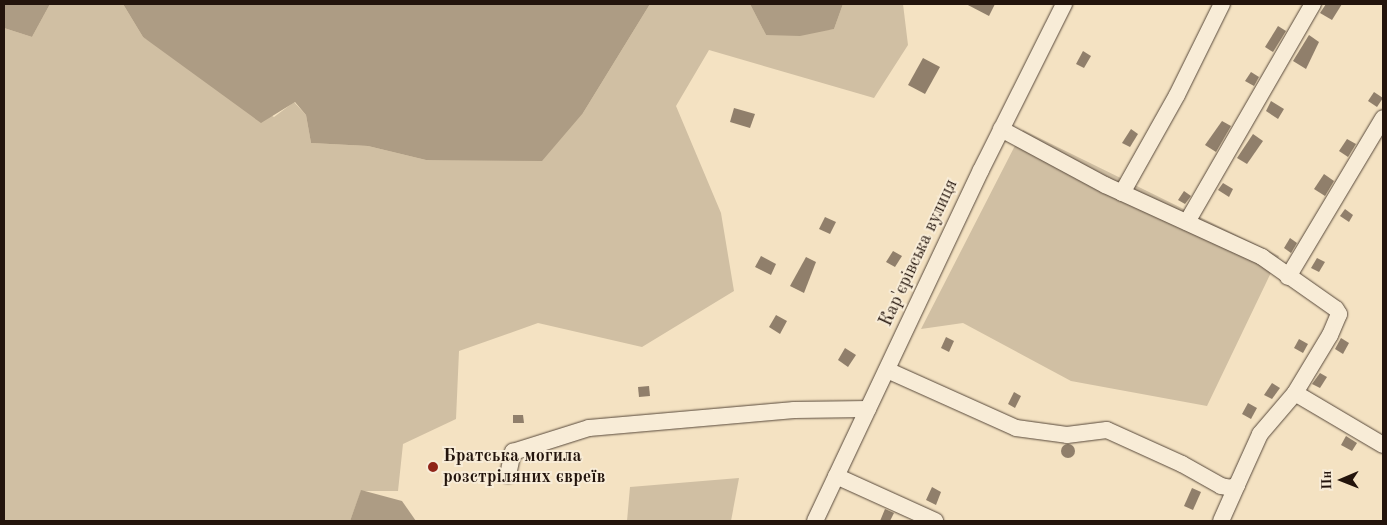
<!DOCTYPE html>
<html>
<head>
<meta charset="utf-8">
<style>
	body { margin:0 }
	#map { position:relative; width:1387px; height:525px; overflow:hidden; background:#f4e2c2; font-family:"Old Standard TT",serif }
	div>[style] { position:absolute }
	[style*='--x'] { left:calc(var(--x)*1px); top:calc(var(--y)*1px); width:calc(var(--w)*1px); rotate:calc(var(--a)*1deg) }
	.green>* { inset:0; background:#d0bfa3 }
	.water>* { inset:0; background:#ad9c84 }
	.building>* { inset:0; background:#907f6b }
	.round { border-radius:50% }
	.roads { filter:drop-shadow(0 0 1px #57483a) drop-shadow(0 0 1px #57483a) }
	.minor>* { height:16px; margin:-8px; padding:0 8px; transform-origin:8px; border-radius:8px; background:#f8ecd7 }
	.dots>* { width:14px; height:14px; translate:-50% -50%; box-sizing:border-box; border:2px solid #f8ecd7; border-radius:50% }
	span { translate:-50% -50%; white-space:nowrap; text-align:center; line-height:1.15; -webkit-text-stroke:4px #f8ecd7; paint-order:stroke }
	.street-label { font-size:18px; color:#23140c }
	.poi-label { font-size:18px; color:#23140c; font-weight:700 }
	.left { translate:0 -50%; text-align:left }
	.frame { position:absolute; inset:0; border:5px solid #23140c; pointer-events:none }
	.north { position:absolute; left:1317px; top:455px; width:50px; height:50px; -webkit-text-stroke:4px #f8ecd7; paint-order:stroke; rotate:269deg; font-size:14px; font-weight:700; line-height:20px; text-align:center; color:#23140c }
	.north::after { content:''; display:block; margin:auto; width:18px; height:22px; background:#23140c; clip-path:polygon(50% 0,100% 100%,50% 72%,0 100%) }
</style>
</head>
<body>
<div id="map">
	<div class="green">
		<i style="clip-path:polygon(50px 4px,123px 4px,143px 37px,274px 117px,294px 102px,306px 115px,311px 143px,368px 146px,426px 160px,583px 113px,650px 4px,750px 4px,766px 35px,834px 29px,843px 4px,903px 4px,908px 45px,874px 98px,709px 50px,676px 106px,721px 213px,734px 291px,642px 347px,538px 323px,459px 351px,456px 419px,403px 444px,398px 491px,361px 491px,350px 521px,4px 521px,4px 28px,32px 37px)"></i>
		<i style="clip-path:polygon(1023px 130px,1279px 256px,1207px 406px,1071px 381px,963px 323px,921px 329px)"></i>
		<i style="clip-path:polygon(739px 478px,731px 521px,627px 521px,630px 487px)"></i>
	</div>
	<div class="water">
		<i style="clip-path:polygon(4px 4px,50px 4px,32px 37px,4px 28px)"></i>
		<i style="clip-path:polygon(123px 4px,650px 4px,583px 113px,542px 161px,426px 160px,368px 146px,311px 143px,306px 115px,295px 102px,261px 123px,143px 37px)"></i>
		<i style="clip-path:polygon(750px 4px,843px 4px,834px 29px,800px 36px,766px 35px)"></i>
		<i style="clip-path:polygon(361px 490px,402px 501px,416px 521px,350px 521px)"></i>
	</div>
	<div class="building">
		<i style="clip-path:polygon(966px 4px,995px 4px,989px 16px)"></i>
		<i style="clip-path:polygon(1326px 4px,1342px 4px,1332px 20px,1320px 13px)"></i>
		<i style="clip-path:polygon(1278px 26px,1286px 31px,1273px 52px,1265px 47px)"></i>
		<i style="clip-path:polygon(1309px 35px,1319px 42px,1306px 69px,1293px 61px)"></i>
		<i style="clip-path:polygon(1083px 51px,1091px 56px,1084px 68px,1076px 64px)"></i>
		<i style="clip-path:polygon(923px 58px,940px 67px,925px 94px,908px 85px)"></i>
		<i style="clip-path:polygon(1251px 72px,1259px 77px,1254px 86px,1245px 81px)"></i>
		<i style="clip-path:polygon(1374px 92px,1383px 98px,1377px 107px,1368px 101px)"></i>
		<i style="clip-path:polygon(1271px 101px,1284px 109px,1278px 119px,1266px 111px)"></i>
		<i style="clip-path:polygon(734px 108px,755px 114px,750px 128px,730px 122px)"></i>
		<i style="clip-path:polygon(1222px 121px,1231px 126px,1216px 152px,1205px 145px)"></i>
		<i style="clip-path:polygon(1131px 129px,1138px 134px,1130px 147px,1122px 143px)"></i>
		<i style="clip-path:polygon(1253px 134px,1263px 141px,1247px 164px,1237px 158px)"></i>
		<i style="clip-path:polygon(1347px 139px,1356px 144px,1348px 157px,1339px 151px)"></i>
		<i style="clip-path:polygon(1324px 174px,1334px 181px,1325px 196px,1314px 189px)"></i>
		<i style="clip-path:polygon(1223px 183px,1233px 189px,1229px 197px,1218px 190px)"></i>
		<i style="clip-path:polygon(1184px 191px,1191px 196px,1185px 204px,1178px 200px)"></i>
		<i style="clip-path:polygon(1345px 209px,1353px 215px,1349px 222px,1340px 216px)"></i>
		<i style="clip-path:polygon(825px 217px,836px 222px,830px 234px,819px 229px)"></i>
		<i style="clip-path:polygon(1290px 238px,1297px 243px,1291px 253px,1284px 248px)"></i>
		<i style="clip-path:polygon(893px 251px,902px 256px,895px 267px,886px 262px)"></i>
		<i style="clip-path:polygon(761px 256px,776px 264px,771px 275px,755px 267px)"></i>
		<i style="clip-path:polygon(806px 257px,816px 262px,804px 293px,790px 286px)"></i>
		<i style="clip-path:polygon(1317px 258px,1325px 262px,1319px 272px,1311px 268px)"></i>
		<i style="clip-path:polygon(776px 315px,787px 321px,780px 334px,769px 327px)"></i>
		<i style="clip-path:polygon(946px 337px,954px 341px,949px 352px,941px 348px)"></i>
		<i style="clip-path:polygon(1341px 338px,1349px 343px,1343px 354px,1335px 349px)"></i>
		<i style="clip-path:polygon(1299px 339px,1308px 344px,1303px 353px,1294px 348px)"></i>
		<i style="clip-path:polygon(845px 348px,856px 355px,848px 367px,838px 360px)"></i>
		<i style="clip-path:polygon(1320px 373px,1327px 377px,1320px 388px,1312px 384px)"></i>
		<i style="clip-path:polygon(1272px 383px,1280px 388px,1272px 399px,1264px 395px)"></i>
		<i style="clip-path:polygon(649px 386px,650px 396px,639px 397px,638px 387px)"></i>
		<i style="clip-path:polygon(1014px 392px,1021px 396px,1015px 408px,1008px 404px)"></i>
		<i style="clip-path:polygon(1248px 403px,1257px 408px,1251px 419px,1242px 414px)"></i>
		<i style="clip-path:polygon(513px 415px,523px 415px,524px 423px,513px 423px)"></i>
		<i style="clip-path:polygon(1346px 436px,1357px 443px,1352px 451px,1341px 445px)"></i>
		<i class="round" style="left:1061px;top:444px;width:14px;height:14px"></i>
		<i style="clip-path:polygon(932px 487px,941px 492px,936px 505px,926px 500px)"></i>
		<i style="clip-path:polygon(1192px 488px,1201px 492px,1193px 510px,1184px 506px)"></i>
		<i style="clip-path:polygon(885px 509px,894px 513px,890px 521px,880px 521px)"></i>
	</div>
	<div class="roads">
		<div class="minor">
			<i style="--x:1001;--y:129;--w:118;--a:28.3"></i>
			<i style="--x:1105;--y:185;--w:173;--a:24.6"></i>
			<i style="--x:1262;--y:257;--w:90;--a:35.1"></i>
			<i style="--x:1336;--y:309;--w:6;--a:59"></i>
			<i style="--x:1339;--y:314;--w:23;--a:113"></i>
			<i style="--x:1330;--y:335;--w:68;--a:121.1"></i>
			<i style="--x:1295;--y:393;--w:102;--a:30.6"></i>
			<i style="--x:1122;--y:193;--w:112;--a:-60.7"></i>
			<i style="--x:1177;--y:95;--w:102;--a:-63.7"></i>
			<i style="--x:1187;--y:222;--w:252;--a:-60"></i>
			<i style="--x:1288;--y:277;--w:185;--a:-59.1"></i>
			<i style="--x:887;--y:370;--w:141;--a:24.2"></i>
			<i style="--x:1016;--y:428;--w:51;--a:7.8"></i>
			<i style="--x:1067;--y:435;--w:40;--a:-7.1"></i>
			<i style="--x:1107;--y:430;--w:82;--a:24.4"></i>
			<i style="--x:1182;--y:464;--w:45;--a:29.4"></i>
			<i style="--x:1221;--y:486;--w:10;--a:11"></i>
			<i style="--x:1231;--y:488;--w:7;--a:-27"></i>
			<i style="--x:1237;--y:485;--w:56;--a:-65.7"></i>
			<i style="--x:1260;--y:434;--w:54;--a:-49.5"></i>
			<i style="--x:508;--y:475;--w:24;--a:-78"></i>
			<i style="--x:513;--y:452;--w:80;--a:-17.5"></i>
			<i style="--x:589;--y:428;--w:206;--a:-5"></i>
			<i style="--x:794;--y:410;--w:74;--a:-0.8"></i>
			<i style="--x:836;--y:476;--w:109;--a:24.4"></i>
			<i style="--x:815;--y:521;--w:388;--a:-64.7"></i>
			<i style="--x:981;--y:170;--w:186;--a:-63.4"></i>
			<i style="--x:1221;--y:521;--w:39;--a:-66"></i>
		</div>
	</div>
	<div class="dots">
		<i style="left:433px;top:467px;background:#8f2418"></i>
	</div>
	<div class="street-label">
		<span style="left:919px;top:253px;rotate:-65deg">Кар'єрівська вулиця</span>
	</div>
	<div class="poi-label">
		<span class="left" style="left:443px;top:467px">Братська могила<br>розстріляних євреїв</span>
	</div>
	<div class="frame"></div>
	<div class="north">Пн</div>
</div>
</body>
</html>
